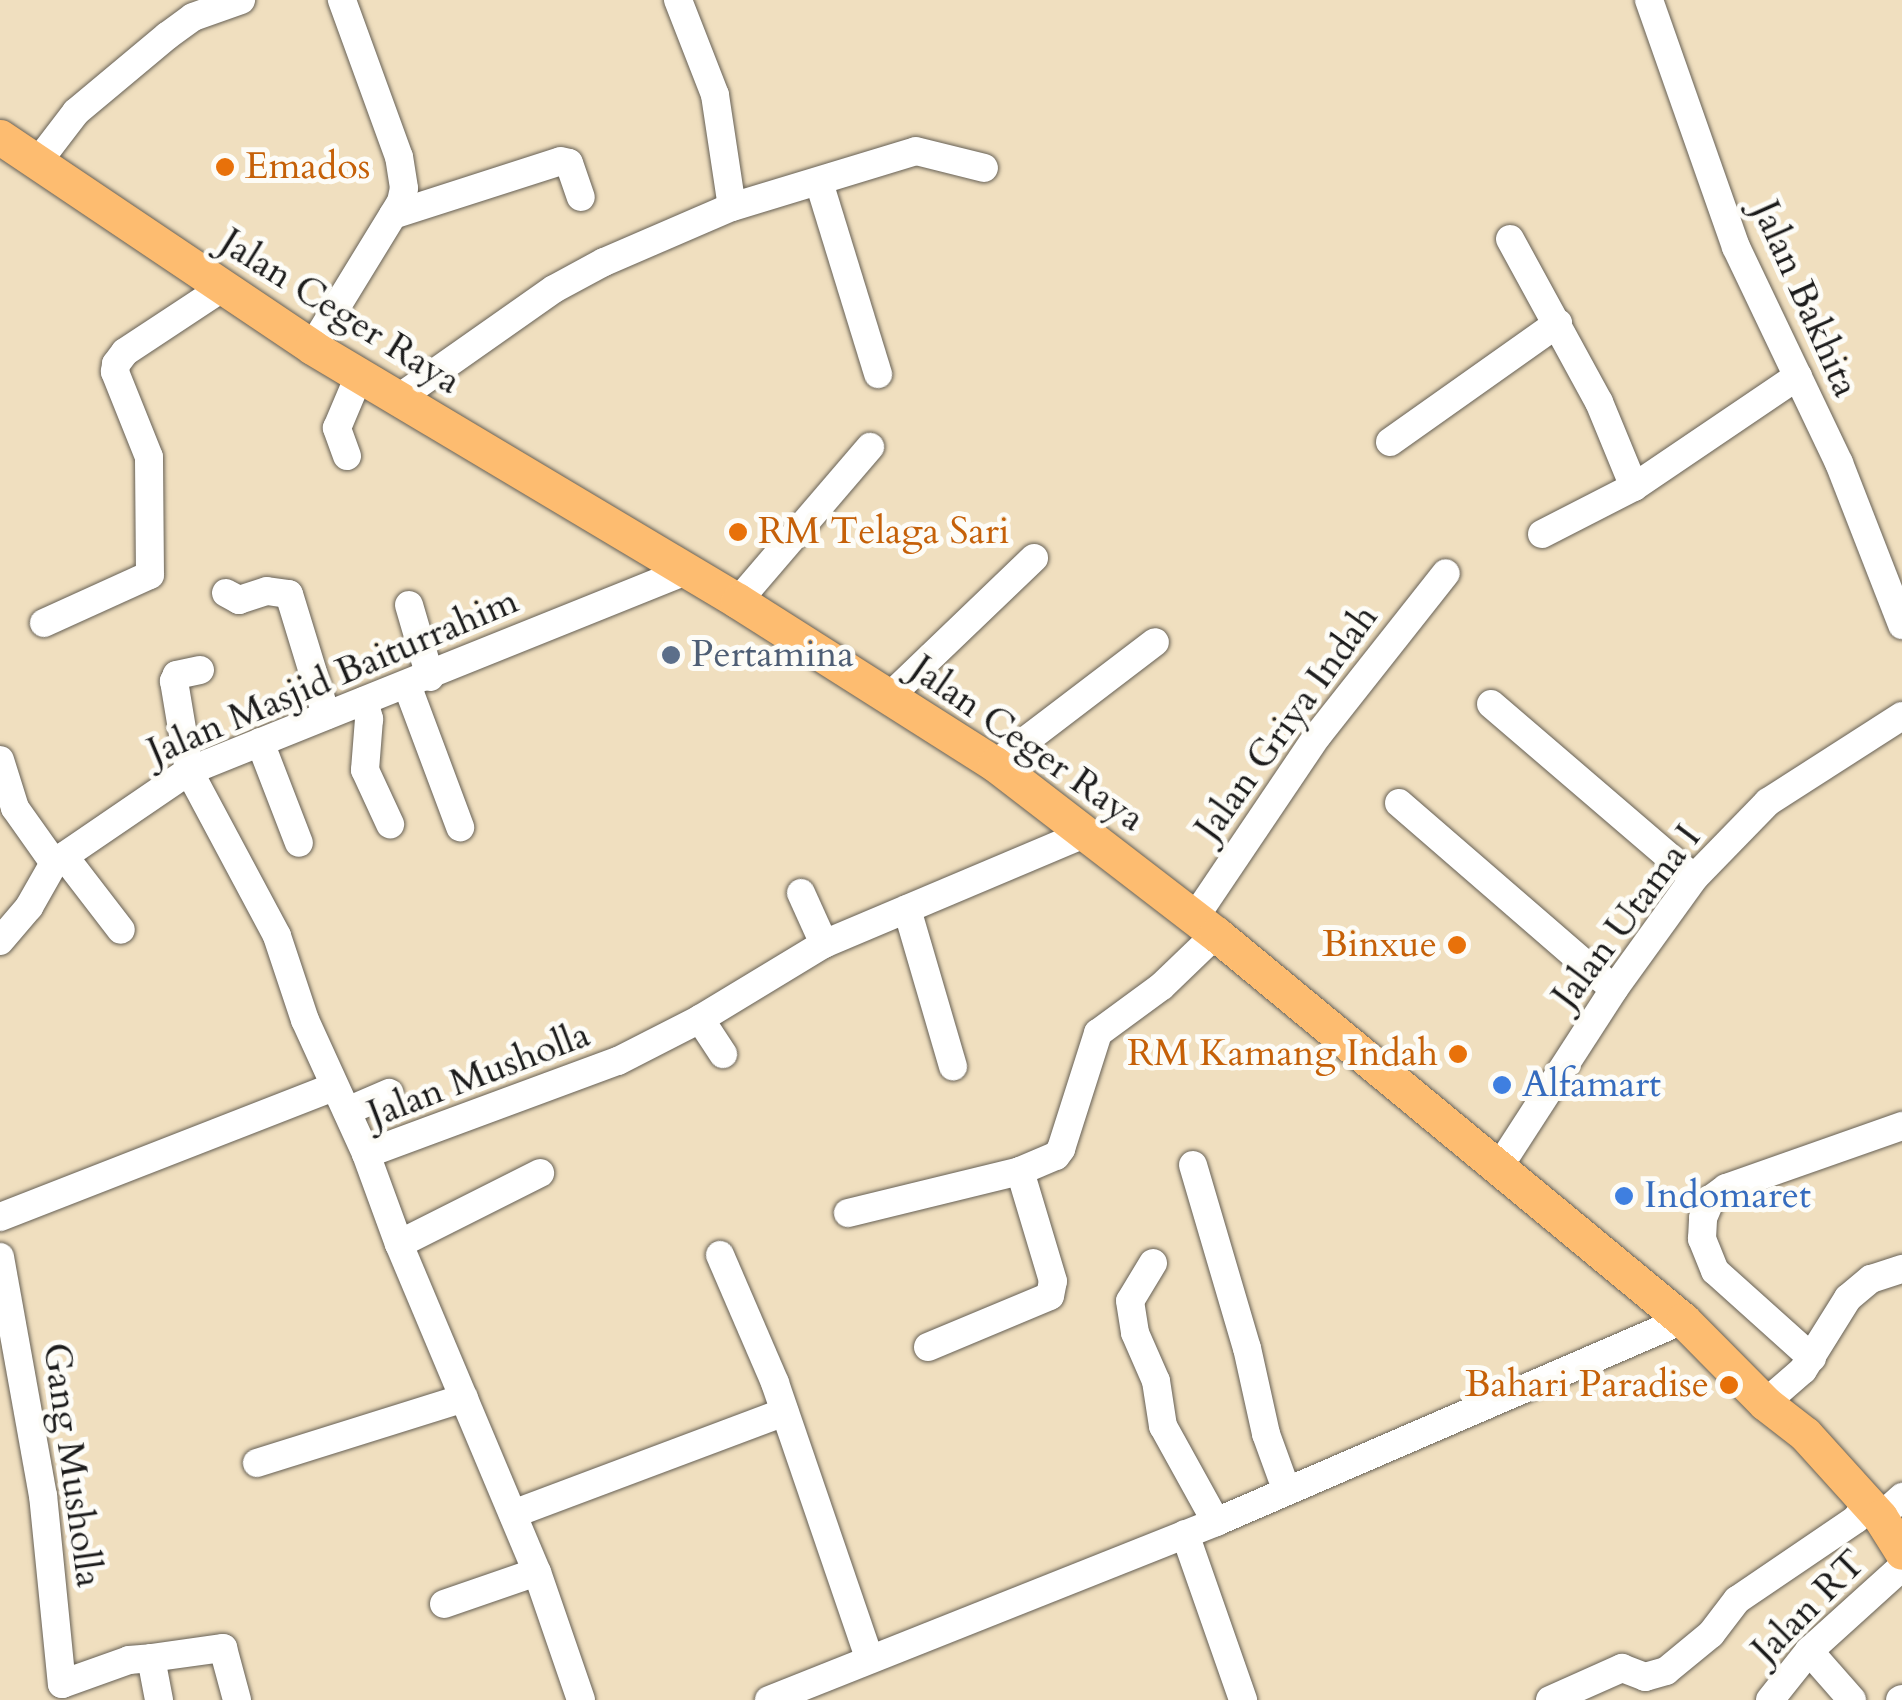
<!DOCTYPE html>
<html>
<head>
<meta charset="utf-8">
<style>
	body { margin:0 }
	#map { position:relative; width:1902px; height:1700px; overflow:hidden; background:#f0dfbf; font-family:Cardo,serif }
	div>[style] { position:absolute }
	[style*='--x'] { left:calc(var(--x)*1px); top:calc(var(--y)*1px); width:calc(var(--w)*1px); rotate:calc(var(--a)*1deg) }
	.roads { filter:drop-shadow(0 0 2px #666055) drop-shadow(0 0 2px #666055) }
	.minor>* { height:28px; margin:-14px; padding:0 14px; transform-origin:14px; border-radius:14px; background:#fff }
	.major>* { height:35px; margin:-17.5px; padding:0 17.5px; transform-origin:17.5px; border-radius:17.5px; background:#fdbc70 }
	.dots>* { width:28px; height:28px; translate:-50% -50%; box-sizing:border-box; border:5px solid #fdfcf7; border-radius:50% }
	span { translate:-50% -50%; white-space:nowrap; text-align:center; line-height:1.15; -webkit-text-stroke:10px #fdfcf7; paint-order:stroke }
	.food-label { font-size:38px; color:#c56008 }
	.left { translate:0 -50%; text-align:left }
	.right { translate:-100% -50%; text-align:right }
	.street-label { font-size:38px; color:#1c1c1c }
	.service-label { font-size:38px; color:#4e5e75 }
	.shop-label { font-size:38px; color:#366cbe }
</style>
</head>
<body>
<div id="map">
	<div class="roads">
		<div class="minor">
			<i style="--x:678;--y:0;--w:102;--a:68.7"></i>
			<i style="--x:715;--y:95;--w:113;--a:81.4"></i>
			<i style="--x:1649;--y:0;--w:262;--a:70.6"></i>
			<i style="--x:1736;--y:247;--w:239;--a:64.5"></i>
			<i style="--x:1839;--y:463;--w:174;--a:68.7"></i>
			<i style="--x:37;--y:163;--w:64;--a:-52.6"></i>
			<i style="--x:76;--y:112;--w:119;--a:-39.9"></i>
			<i style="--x:167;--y:36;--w:32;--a:-36"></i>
			<i style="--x:193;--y:17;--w:51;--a:-19.5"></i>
			<i style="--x:819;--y:182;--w:201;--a:72.9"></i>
			<i style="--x:393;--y:215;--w:176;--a:-17.8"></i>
			<i style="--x:561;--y:161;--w:8;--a:14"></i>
			<i style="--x:569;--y:163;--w:36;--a:71"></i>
			<i style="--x:1510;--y:239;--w:186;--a:61.4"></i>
			<i style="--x:1599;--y:402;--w:92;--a:67.6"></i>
			<i style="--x:312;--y:347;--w:170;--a:-58.5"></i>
			<i style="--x:401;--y:202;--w:14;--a:-78"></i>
			<i style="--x:404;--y:188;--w:31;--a:-99"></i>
			<i style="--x:399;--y:157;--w:167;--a:-110"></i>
			<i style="--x:396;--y:400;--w:193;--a:-35.1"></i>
			<i style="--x:554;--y:289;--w:57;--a:-28.4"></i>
			<i style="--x:604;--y:262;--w:139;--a:-23.3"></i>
			<i style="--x:732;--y:207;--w:192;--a:-16.9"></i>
			<i style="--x:916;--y:151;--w:70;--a:14"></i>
			<i style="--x:1390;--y:442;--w:206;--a:-35.3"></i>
			<i style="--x:347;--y:456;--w:30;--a:-110"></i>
			<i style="--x:337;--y:428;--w:56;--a:-67.1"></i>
			<i style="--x:1542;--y:534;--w:103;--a:-27.1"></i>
			<i style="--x:1634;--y:487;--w:198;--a:-34.1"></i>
			<i style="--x:226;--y:593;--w:15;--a:28"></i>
			<i style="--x:239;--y:600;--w:29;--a:-18"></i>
			<i style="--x:267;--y:591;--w:22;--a:8"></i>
			<i style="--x:289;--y:594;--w:127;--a:73"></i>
			<i style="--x:738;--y:601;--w:203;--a:-49.4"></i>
			<i style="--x:409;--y:605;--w:75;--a:73.7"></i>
			<i style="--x:44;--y:623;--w:116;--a:-24.4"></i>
			<i style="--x:150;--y:575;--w:118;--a:-90.5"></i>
			<i style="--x:149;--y:457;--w:92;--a:-111.8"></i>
			<i style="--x:115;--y:372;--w:8;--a:-83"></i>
			<i style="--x:116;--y:364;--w:15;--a:-53"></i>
			<i style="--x:125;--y:352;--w:116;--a:-33.4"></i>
			<i style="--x:200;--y:670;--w:24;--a:168"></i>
			<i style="--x:177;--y:675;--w:7;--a:117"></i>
			<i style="--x:174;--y:681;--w:91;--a:80.5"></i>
			<i style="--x:189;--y:771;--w:187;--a:61.9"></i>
			<i style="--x:277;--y:936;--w:89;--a:71.6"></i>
			<i style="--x:305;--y:1020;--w:147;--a:65.5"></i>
			<i style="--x:366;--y:1154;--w:96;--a:69.9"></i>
			<i style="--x:399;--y:1244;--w:356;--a:67.2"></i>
			<i style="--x:537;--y:1572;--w:135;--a:71"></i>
			<i style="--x:407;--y:685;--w:152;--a:69.5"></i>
			<i style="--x:889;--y:697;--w:201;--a:-43.8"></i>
			<i style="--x:364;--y:701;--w:19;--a:74"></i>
			<i style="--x:369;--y:719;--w:51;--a:94.5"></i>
			<i style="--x:365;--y:770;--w:60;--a:65.2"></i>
			<i style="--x:1491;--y:704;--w:267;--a:40.6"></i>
			<i style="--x:260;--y:742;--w:108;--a:68.9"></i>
			<i style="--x:0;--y:760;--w:50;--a:72.6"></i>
			<i style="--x:15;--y:808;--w:67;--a:54.7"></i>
			<i style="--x:995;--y:764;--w:201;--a:-37.3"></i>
			<i style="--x:1399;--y:803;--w:284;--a:40.9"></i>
			<i style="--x:64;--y:856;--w:93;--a:52.4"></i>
			<i style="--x:801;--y:893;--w:56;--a:65.7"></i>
			<i style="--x:907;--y:909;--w:164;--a:73.7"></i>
			<i style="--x:1193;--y:920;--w:223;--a:-56"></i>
			<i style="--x:1318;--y:735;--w:206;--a:-51.7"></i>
			<i style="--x:0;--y:941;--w:45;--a:-49.5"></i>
			<i style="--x:29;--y:907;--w:51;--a:-60.4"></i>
			<i style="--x:54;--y:863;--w:163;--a:-34.3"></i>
			<i style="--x:189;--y:771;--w:536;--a:-21.92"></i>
			<i style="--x:700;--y:1019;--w:42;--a:56.7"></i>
			<i style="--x:347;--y:1111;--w:46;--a:-23.2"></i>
			<i style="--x:366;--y:1154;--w:269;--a:-20.3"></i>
			<i style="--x:618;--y:1061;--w:92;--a:-27.1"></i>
			<i style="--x:700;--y:1019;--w:145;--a:-31.2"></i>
			<i style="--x:824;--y:944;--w:283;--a:-22.9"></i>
			<i style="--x:1193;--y:1165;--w:191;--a:73.6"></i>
			<i style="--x:1247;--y:1348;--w:88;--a:77.5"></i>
			<i style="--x:1266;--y:1434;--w:59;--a:70"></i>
			<i style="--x:1499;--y:1167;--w:212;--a:-57.1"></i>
			<i style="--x:1614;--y:989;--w:137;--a:-54.2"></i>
			<i style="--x:1694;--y:878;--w:106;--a:-45.8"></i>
			<i style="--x:1768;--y:802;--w:159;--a:-32.7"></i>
			<i style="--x:848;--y:1213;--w:177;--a:-13.7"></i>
			<i style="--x:0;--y:1217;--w:358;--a:-21.3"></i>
			<i style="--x:399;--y:1244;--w:158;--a:-26.7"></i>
			<i style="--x:720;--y:1255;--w:139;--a:66.7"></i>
			<i style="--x:775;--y:1383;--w:291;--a:71.1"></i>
			<i style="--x:0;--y:1257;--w:242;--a:79.8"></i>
			<i style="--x:43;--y:1495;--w:190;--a:84.3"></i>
			<i style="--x:62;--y:1684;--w:71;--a:-19.7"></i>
			<i style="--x:129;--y:1660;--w:22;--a:-5"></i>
			<i style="--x:151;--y:1658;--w:43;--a:79.2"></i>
			<i style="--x:1153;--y:1263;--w:44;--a:121.2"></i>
			<i style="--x:1130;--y:1301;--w:32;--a:81"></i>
			<i style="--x:1135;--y:1333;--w:52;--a:66.4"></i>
			<i style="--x:1156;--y:1381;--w:46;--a:81.2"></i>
			<i style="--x:1163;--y:1426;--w:110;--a:61.1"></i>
			<i style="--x:928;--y:1347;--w:132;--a:-22.7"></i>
			<i style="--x:1050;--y:1296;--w:15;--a:-79"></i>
			<i style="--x:1053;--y:1281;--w:115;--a:-106.7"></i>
			<i style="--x:1020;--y:1171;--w:39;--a:-23"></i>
			<i style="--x:1056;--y:1156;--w:9;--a:-54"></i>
			<i style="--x:1061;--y:1149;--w:122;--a:-72.3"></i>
			<i style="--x:1098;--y:1033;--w:79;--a:-36.3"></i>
			<i style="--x:1162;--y:986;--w:75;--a:-43.9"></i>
			<i style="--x:1812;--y:1358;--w:130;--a:-138.1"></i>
			<i style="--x:1715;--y:1271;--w:35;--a:-112"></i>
			<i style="--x:1702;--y:1239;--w:21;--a:-87"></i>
			<i style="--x:1703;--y:1218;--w:21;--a:-67"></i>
			<i style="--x:1711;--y:1199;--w:19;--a:-36"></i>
			<i style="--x:1726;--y:1188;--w:187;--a:-19.4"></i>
			<i style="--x:1765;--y:1403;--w:50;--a:-41"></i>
			<i style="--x:1803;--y:1370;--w:85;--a:-58"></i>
			<i style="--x:1848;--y:1298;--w:30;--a:-40"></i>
			<i style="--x:1871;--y:1279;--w:33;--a:-18"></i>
			<i style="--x:257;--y:1463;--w:217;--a:-17.4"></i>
			<i style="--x:513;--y:1514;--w:290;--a:-20.6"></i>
			<i style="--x:1880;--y:1517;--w:30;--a:-42"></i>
			<i style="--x:1185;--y:1534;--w:176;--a:70.7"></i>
			<i style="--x:444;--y:1604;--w:98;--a:-19"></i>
			<i style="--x:1809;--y:1651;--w:65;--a:48.7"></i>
			<i style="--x:151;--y:1658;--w:73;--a:-7.9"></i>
			<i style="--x:223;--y:1648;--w:54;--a:74.9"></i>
			<i style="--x:769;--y:1700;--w:481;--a:-21.7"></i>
			<i style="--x:1216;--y:1522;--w:509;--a:-23.39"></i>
			<i style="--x:1550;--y:1700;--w:79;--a:-24"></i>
			<i style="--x:1622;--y:1668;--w:25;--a:21"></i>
			<i style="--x:1645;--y:1677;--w:22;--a:-16"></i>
			<i style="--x:1666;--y:1671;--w:58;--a:-39.4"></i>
			<i style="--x:1711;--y:1634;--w:43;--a:-52.6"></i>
			<i style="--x:1737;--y:1600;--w:144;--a:-34.2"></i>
			<i style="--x:1856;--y:1519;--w:17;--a:-54"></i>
			<i style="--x:1770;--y:1700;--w:63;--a:-51.5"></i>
			<i style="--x:1809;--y:1651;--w:125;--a:-42.1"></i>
			<i style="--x:1900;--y:1700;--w:2;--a:-27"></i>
		</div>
		<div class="major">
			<i style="--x:0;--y:137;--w:376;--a:33.9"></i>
			<i style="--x:312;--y:347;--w:496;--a:30.8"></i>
			<i style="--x:738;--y:601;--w:304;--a:32.4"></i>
			<i style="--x:995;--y:764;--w:279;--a:37.6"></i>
			<i style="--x:1216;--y:934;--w:606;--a:39.58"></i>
			<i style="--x:1683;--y:1320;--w:117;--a:45.3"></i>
			<i style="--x:1765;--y:1403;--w:51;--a:37.8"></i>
			<i style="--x:1805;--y:1434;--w:112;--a:47.9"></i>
			<i style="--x:1880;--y:1517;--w:41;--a:57.8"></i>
		</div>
	</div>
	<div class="dots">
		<i style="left:225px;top:167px;background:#e8710a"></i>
		<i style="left:738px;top:532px;background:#e8710a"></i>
		<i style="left:671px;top:655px;background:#5c6f8a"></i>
		<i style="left:1457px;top:945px;background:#e8710a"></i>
		<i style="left:1458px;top:1054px;background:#e8710a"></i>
		<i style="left:1502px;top:1085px;background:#3f7fe0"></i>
		<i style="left:1624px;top:1196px;background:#3f7fe0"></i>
		<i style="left:1729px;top:1385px;background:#e8710a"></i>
	</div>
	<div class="food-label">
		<span class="left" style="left:245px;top:167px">Emados</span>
		<span class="left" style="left:758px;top:532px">RM Telaga Sari</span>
		<span class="right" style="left:1437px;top:945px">Binxue</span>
		<span class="right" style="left:1438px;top:1054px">RM Kamang Indah</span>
		<span class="right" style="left:1709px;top:1385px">Bahari Paradise</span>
	</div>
	<div class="street-label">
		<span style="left:1805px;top:299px;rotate:66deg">Jalan Bakhita</span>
		<span style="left:340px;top:312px;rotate:32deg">Jalan Ceger Raya</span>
		<span style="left:333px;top:677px;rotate:-23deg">Jalan Masjid Baiturrahim</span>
		<span style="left:1287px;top:723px;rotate:-54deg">Jalan Griya Indah</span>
		<span style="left:1027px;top:744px;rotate:35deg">Jalan Ceger Raya</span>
		<span style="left:1627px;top:917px;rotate:-53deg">Jalan Utama I</span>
		<span style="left:479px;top:1075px;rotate:-21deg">Jalan Musholla</span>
		<span style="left:72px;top:1465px;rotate:82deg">Gang Musholla</span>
		<span style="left:1809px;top:1607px;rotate:-45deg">Jalan RT</span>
	</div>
	<div class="service-label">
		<span class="left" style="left:691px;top:655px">Pertamina</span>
	</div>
	<div class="shop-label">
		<span class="left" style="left:1522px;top:1085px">Alfamart</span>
		<span class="left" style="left:1644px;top:1196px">Indomaret</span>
	</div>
</div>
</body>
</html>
